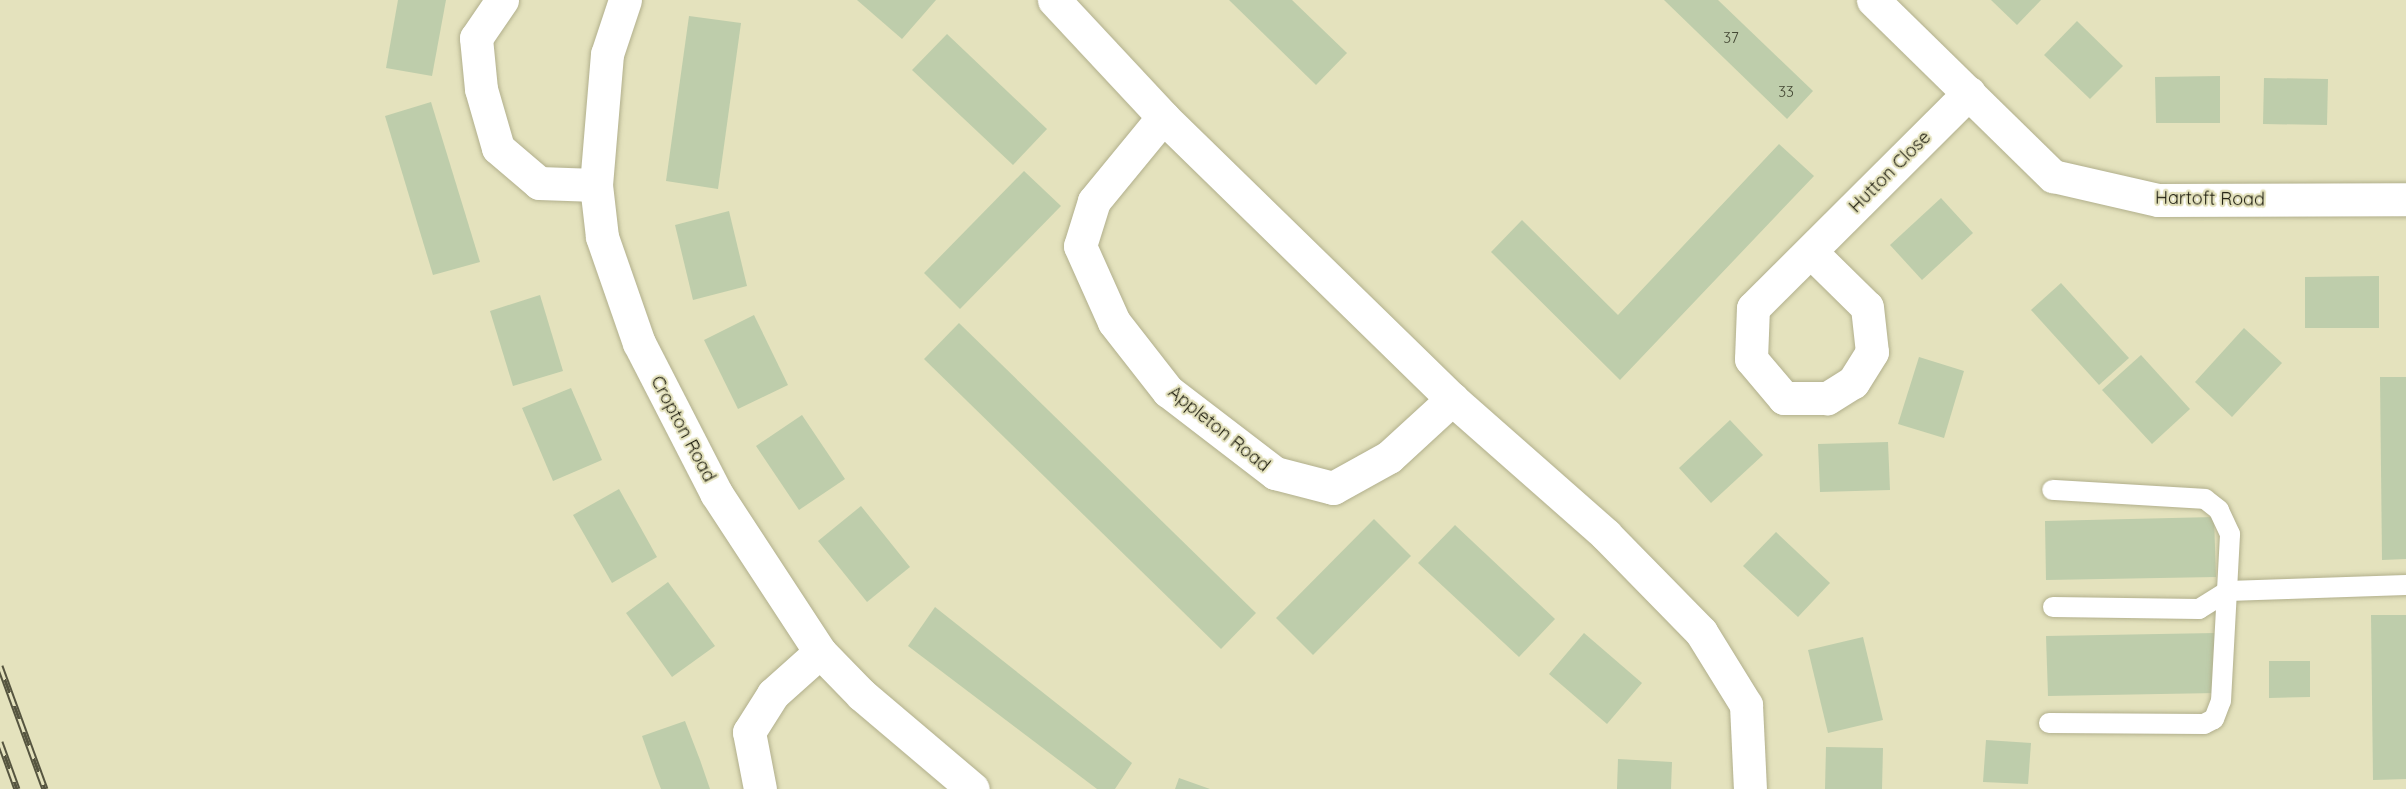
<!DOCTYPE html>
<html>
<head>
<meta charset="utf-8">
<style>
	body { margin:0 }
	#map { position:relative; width:2406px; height:789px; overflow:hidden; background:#e4e2bd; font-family:Quicksand,sans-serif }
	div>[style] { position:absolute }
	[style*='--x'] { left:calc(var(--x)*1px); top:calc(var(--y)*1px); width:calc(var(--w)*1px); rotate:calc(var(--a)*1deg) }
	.building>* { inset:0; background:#becdab }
	.roads { filter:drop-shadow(0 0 2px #b1af8c) drop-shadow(0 0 2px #b1af8c) }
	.service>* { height:20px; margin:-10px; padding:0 10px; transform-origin:10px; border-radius:10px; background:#fff }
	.minor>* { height:33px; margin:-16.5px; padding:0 16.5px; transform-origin:16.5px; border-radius:16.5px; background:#fff }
	.rail>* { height:7px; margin-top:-3.5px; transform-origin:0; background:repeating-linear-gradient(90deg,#e4e2bd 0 14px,#565540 0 28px); box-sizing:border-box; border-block:2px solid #565540 }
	span { translate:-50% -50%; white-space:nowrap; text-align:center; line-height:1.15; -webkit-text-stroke:4.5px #e4e2bd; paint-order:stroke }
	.number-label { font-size:15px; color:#444834 }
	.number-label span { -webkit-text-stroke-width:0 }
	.street-label { font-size:18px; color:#1c1b0d }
</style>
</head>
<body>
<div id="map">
	<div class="building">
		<i style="clip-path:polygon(398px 0,446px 0,432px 76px,386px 68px)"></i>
		<i style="clip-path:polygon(857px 0,936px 0,902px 39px)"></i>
		<i style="clip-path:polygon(1229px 0,1292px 0,1347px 53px,1316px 85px)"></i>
		<i style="clip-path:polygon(1664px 0,1718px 0,1813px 91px,1787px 119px)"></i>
		<i style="clip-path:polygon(1991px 0,2041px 0,2017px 25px)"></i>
		<i style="clip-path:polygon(689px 16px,741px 23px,718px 189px,666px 181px)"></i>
		<i style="clip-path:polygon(2077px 21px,2123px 66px,2090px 99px,2044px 55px)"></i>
		<i style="clip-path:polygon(947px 34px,1047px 129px,1013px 165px,912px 70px)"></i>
		<i style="clip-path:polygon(2220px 76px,2220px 123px,2156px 123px,2155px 77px)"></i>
		<i style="clip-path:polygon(2264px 78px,2328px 79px,2327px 125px,2263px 124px)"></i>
		<i style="clip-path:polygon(431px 102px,480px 262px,433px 275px,385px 116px)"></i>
		<i style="clip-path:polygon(1779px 144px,1814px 176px,1620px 380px,1491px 252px,1522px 220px,1618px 315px)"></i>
		<i style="clip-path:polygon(1024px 171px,1061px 206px,960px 309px,924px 273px)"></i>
		<i style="clip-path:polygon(1941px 198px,1973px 233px,1922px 280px,1890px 245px)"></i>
		<i style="clip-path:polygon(729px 211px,747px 286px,693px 300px,675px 225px)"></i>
		<i style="clip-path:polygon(2379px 276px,2379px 328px,2305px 328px,2305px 277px)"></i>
		<i style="clip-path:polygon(2061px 283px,2129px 358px,2099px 385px,2031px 310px)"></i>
		<i style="clip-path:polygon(540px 295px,563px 371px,513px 386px,490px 311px)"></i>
		<i style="clip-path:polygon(754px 315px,788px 385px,738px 409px,704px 340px)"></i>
		<i style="clip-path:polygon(959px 323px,1256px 613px,1221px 649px,924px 359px)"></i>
		<i style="clip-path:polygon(2244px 328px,2282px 363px,2232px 417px,2195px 382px)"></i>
		<i style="clip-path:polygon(2141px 355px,2190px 409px,2152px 444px,2102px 390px)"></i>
		<i style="clip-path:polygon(1919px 357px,1964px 371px,1944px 438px,1898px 424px)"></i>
		<i style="clip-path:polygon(2380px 377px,2406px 377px,2406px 559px,2382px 560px)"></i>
		<i style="clip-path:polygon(571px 388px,602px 460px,553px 481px,522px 408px)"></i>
		<i style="clip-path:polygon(802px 415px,845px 479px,799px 510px,756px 446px)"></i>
		<i style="clip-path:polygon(1730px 420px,1763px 455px,1711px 503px,1679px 468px)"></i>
		<i style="clip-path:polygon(1888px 442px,1890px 490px,1820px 492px,1818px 444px)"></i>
		<i style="clip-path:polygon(619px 489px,657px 557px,612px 583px,573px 515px)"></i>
		<i style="clip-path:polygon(861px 506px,910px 567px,867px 602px,818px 541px)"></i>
		<i style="clip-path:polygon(2214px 517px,2216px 577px,2046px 580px,2045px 521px)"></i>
		<i style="clip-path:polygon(1374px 519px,1411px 556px,1313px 655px,1276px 618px)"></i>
		<i style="clip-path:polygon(1455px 525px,1555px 619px,1519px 657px,1418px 563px)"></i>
		<i style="clip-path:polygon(1776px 532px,1830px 583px,1798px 617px,1743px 566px)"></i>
		<i style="clip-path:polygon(668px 582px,715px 646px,672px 677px,626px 613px)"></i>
		<i style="clip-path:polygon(935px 607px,1132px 763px,1115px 789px,1097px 789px,908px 646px)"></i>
		<i style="clip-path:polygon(2371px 615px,2406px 615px,2406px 779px,2373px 780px)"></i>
		<i style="clip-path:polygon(1584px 633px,1642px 683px,1607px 724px,1549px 674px)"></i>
		<i style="clip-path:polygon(2216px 633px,2217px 693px,2048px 696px,2046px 636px)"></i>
		<i style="clip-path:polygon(1863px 637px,1883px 720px,1828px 733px,1808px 650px)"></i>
		<i style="clip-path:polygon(2269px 661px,2310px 661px,2310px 697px,2269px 698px)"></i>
		<i style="clip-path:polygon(685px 721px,700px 760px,710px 789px,661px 789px,656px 776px,642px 736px)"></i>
		<i style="clip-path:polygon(1986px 740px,2031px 743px,2028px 784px,1983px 782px)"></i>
		<i style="clip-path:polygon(1826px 747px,1883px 748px,1882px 789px,1825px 789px)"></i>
		<i style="clip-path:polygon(1618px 759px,1672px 762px,1671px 789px,1617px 789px)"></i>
		<i style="clip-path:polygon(1179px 778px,1210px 789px,1175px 789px)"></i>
	</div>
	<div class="roads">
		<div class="service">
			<i style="--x:2053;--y:607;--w:146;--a:0.8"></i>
			<i style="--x:2199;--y:609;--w:34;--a:-32"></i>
			<i style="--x:2228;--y:591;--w:178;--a:-1.9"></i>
			<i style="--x:2049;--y:723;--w:155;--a:0.4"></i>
			<i style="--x:2204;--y:724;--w:11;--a:-27"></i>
			<i style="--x:2214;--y:719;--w:19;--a:-69"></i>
			<i style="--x:2221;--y:701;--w:167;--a:-86.9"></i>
			<i style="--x:2230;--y:534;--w:26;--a:-115"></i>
			<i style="--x:2219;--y:510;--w:18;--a:-142"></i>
			<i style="--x:2205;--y:499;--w:153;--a:-176.6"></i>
		</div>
		<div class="minor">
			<i style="--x:502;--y:0;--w:46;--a:124.4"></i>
			<i style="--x:476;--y:38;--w:51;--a:84.4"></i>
			<i style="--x:481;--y:89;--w:61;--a:73.9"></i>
			<i style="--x:498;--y:148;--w:54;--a:40.5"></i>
			<i style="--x:539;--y:183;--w:57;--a:2"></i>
			<i style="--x:625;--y:0;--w:57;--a:108.4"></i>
			<i style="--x:607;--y:54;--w:131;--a:94.8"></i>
			<i style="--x:596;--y:185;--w:52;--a:83.4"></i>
			<i style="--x:602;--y:237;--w:112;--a:70.8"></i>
			<i style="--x:639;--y:343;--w:169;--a:62.8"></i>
			<i style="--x:716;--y:493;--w:190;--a:56.8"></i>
			<i style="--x:820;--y:652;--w:60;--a:45.7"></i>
			<i style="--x:862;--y:695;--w:145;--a:40.3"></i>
			<i style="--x:1054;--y:0;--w:160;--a:47"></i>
			<i style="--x:1163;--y:117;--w:404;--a:44.3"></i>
			<i style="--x:1452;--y:399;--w:205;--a:41.4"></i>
			<i style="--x:1606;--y:535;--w:136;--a:45.6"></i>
			<i style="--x:1701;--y:632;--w:86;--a:58.3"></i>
			<i style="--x:1746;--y:705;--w:84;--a:87.3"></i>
			<i style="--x:1873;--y:0;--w:252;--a:44.4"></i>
			<i style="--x:2053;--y:176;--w:108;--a:12.9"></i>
			<i style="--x:2158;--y:200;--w:248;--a:-0.2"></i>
			<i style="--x:1163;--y:117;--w:109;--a:129.4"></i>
			<i style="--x:1094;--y:201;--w:47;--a:107.3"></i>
			<i style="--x:1080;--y:246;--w:83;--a:65.9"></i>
			<i style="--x:1114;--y:322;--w:88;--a:52"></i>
			<i style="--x:1168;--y:391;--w:135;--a:37.5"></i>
			<i style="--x:1275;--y:473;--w:60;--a:14.5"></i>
			<i style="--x:1333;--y:488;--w:64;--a:-29"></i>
			<i style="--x:1389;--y:457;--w:86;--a:-42.6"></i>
			<i style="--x:1811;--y:252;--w:78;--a:44.5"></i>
			<i style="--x:1867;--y:307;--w:45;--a:83.7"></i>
			<i style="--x:1872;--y:352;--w:36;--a:122"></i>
			<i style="--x:1853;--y:382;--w:31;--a:148"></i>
			<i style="--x:1827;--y:398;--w:43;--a:180"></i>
			<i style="--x:1784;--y:398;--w:51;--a:-130.2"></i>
			<i style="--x:1751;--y:359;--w:51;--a:-87.8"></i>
			<i style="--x:1753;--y:308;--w:305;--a:-44.9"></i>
			<i style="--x:760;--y:789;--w:58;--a:-100.9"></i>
			<i style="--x:749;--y:732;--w:45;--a:-57.7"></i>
			<i style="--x:773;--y:694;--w:63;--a:-41.8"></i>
		</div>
	</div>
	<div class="rail">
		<i style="--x:0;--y:666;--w:131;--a:69.9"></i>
		<i style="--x:0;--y:742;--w:50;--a:70.1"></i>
	</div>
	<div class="number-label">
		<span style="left:1731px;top:38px">37</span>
		<span style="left:1786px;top:92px">33</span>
	</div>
	<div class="street-label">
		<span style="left:1890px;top:172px;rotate:-45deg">Hutton Close</span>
		<span style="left:2210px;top:199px;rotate:1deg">Hartoft Road</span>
		<span style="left:683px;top:429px;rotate:62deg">Cropton Road</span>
		<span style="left:1219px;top:429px;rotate:39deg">Appleton Road</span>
	</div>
</div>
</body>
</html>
